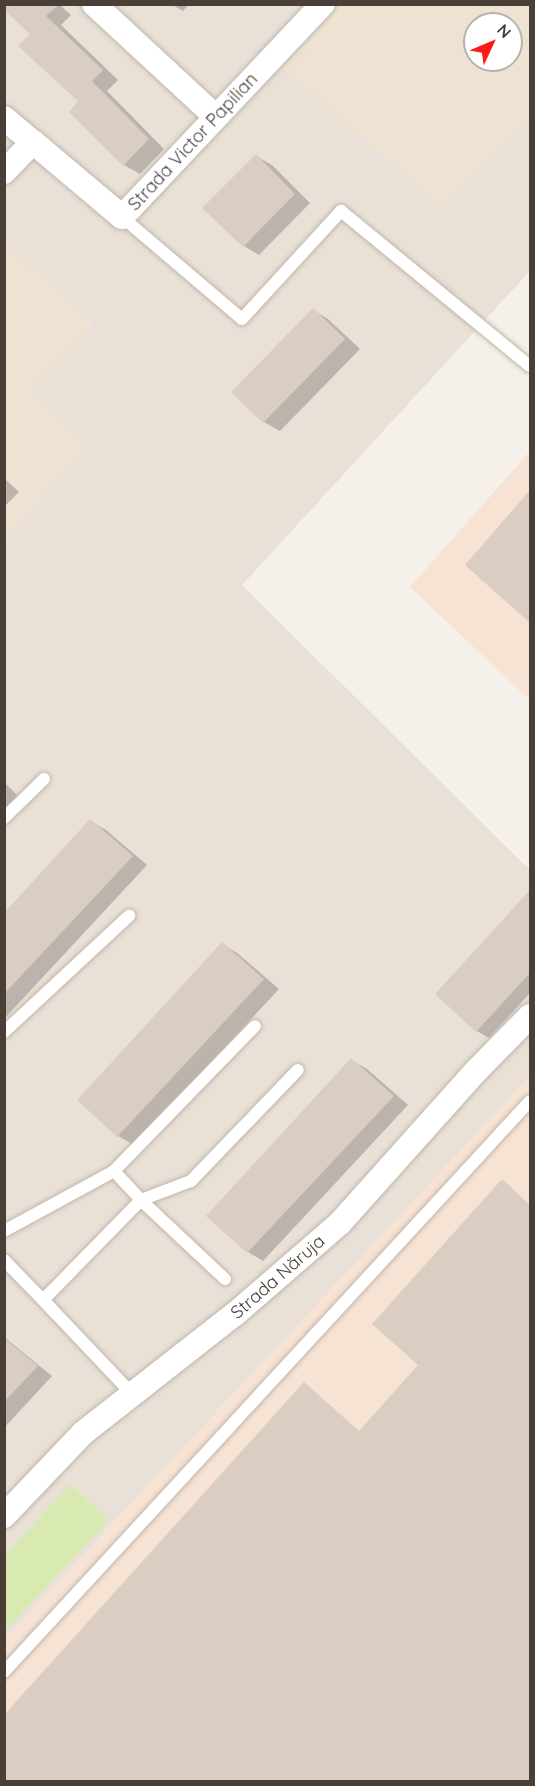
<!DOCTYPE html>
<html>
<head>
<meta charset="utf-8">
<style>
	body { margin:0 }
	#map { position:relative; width:535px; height:1786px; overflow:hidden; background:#f5f0e9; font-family:Quicksand,sans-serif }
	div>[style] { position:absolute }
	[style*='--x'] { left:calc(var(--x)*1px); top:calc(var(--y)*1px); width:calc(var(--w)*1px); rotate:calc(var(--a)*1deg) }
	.residential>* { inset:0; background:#e9e1d7 }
	.commercial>* { inset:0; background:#f7e3d4 }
	.education>* { inset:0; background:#eee3d3 }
	.green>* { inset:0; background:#d8eab1 }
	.shadow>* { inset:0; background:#0003 }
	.building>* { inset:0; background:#dacdc1 }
	.roads { filter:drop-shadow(0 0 2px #c1b6ab) drop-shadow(0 0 2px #c1b6ab) }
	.lane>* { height:12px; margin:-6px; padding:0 6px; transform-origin:6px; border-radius:6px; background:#fff }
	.street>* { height:24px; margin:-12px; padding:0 12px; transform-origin:12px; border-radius:12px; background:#fff }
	span { translate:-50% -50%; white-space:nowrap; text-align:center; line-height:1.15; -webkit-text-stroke:4.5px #fff; paint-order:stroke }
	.street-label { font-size:18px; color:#493f37 }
	.frame { position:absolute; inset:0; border:6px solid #493f37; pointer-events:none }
	.north { position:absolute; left:463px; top:12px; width:60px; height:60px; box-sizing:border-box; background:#fff; border:2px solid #b6b2af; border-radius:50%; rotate:46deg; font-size:16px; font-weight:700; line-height:24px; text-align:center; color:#493f37 }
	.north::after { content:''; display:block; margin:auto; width:21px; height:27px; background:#fe1a16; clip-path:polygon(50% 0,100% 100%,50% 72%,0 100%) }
</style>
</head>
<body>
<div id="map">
	<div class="residential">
		<i style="clip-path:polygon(evenodd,5px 5px,530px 5px,530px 271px,242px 585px,530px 870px,530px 1076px,5px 1639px,5px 5px,475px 24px,511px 24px,511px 60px,475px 60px,475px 24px)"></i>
	</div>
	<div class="commercial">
		<i style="clip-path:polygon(530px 451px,530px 700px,410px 587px)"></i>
		<i style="clip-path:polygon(530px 1076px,530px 1781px,5px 1781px,4px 1639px)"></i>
	</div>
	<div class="education">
		<i style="clip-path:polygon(evenodd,342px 4px,530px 5px,530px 117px,443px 211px,282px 67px,342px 4px,475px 24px,511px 24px,511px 60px,475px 60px,475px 24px)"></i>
		<i style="clip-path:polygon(5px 243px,94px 322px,30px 392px,90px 447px,5px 541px)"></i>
	</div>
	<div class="green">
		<i style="clip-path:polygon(70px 1484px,109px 1520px,5px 1631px,5px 1555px)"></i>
	</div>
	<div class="shadow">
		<i style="clip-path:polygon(4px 4px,59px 4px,71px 15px,61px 25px,118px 80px,107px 91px,164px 149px,140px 174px,124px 165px,71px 112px,80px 101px,32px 34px)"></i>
		<i style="clip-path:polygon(171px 4px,189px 4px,183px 11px)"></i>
		<i style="clip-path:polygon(256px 156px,272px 165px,310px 203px,259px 255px,244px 246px)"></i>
		<i style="clip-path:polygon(313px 310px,328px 319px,360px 349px,280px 431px,264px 422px)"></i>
		<i style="clip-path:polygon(4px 478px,19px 492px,4px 507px)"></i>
		<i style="clip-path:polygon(530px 492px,530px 621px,467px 564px)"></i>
		<i style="clip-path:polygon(4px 782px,18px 796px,4px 809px)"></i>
		<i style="clip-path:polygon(90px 821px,106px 830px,147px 865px,4px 1019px,4px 914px)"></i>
		<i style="clip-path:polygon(530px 892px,530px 993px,489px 1038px,477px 1031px,437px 994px)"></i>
		<i style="clip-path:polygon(222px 944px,237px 953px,279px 989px,134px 1145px,118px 1136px)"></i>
		<i style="clip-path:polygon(351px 1060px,367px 1069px,408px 1105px,263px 1261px,248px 1252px)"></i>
		<i style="clip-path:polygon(505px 1183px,530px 1206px,530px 1782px,4px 1782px,359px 1432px,420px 1365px)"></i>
		<i style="clip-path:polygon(4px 1337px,52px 1376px,4px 1428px)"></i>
	</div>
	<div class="building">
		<i style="clip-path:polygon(4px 4px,57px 6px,46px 16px,103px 70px,92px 81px,149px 139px,123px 166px,69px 112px,78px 101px,18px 46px,30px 34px,4px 10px)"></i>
		<i style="clip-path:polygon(256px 154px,295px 194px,243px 247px,202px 208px)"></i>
		<i style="clip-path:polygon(313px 308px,345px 339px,263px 423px,231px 392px)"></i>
		<i style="clip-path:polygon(530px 490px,530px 623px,465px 565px)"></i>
		<i style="clip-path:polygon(90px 819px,133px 856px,5px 993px,5px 912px)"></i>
		<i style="clip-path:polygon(530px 890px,530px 973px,476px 1032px,435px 994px)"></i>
		<i style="clip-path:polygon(222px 942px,264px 979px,117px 1137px,77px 1100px)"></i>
		<i style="clip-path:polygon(351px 1058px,394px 1096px,247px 1253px,206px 1216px)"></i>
		<i style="clip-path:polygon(502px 1179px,530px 1205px,530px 1782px,4px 1782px,4px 1715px,304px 1382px,359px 1431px,418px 1365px,372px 1324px)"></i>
		<i style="clip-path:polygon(4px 1338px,38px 1366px,4px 1402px)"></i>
	</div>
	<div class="roads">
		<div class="lane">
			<i style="--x:122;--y:217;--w:157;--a:40.4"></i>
			<i style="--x:242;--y:319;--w:147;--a:-47.5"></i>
			<i style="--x:341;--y:211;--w:244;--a:39.4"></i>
			<i style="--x:4;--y:818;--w:56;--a:-44.3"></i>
			<i style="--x:4;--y:1032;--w:171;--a:-42.9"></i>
			<i style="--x:114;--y:1171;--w:202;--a:-45.8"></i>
			<i style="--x:4;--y:1231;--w:125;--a:-28.6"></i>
			<i style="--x:114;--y:1171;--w:40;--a:47"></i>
			<i style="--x:141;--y:1200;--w:140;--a:134.4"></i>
			<i style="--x:43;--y:1300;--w:132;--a:46.5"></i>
			<i style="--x:4;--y:1260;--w:56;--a:45.7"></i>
			<i style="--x:225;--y:1279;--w:115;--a:-136.8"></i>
			<i style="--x:141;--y:1200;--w:53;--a:-20.8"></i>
			<i style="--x:191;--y:1181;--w:154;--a:-46.1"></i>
			<i style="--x:4;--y:1672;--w:776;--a:-47.35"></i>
		</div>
		<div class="street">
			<i style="--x:94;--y:4;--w:166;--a:42.8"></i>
			<i style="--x:4;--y:118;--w:38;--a:40"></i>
			<i style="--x:4;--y:172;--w:42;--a:-46"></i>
			<i style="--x:33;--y:142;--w:116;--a:40.1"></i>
			<i style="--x:122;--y:217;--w:293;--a:-46.7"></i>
			<i style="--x:4;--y:1516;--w:115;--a:-46.4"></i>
			<i style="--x:83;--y:1433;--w:193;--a:-38.1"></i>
			<i style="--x:235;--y:1314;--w:139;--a:-40.9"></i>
			<i style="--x:340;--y:1223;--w:204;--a:-48.2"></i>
			<i style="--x:476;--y:1071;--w:77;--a:-45.5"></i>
		</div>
	</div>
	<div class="street-label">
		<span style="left:193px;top:142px;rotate:-47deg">Strada Victor Papilian</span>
		<span style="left:278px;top:1277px;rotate:-41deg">Strada Năruja</span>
	</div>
	<div class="frame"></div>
	<div class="north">N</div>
</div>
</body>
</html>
